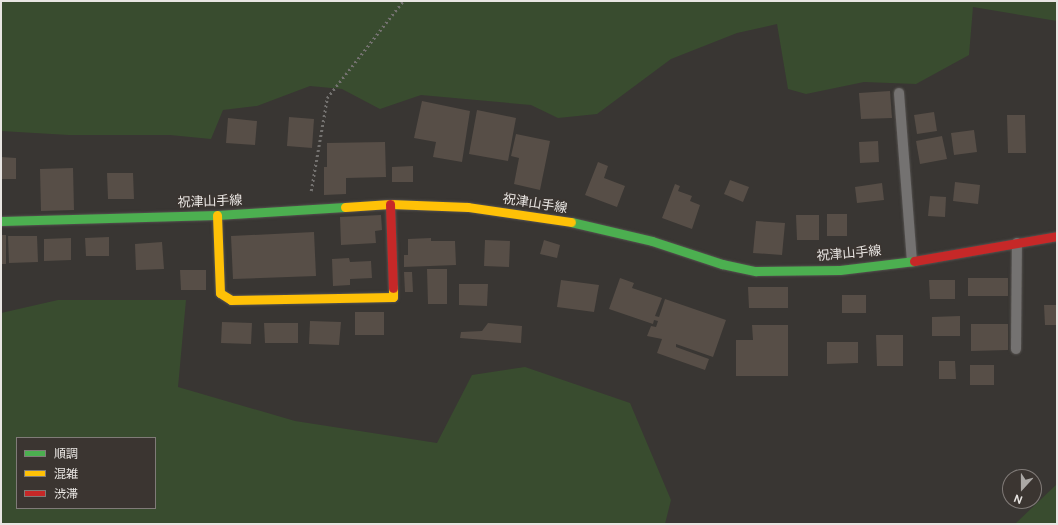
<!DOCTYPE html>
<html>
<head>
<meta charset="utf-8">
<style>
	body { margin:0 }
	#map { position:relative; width:1058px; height:525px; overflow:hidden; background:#393633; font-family:"DM Sans","Noto Sans JP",sans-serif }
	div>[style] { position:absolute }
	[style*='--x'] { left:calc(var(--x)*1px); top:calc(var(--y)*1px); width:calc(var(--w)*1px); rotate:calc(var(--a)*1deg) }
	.green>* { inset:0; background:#394c2f }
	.building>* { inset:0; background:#574e47 }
	.path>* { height:2.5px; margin-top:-1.25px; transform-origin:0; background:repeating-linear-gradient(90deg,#747270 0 2px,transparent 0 5px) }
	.roads { filter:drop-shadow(0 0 1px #55524f) drop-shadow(0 0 1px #55524f) }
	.lane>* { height:10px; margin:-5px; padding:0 5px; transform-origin:5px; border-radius:5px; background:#747271 }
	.fast>* { height:9px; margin:-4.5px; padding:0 4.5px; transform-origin:4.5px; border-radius:4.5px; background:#4caf50 }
	.slow>* { height:9px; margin:-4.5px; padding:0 4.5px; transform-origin:4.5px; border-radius:4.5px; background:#ffc107 }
	.jam>* { height:9px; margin:-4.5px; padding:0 4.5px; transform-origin:4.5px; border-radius:4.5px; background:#c62828 }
	span { translate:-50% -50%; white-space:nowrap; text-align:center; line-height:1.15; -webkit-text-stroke:3px #3b3531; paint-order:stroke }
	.street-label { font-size:13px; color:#e8e5e2 }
	.frame { position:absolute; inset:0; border:2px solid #e8e5e2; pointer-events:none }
	.legend { position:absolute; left:16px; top:437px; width:140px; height:72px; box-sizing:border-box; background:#3b3531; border:1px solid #807b78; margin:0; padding:5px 7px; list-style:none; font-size:12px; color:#e8e5e2 }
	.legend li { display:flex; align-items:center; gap:8px; height:20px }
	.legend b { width:20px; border:1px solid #807b78 }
	.north { position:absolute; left:1002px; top:469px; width:40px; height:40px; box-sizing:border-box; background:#3b3531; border:1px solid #807b78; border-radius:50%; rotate:201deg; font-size:11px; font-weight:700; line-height:16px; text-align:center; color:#e8e5e2 }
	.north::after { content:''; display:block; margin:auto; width:14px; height:18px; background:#aba8a5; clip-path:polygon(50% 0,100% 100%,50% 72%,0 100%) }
</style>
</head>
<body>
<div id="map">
	<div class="green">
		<i style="clip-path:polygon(1px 1px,1057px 1px,1057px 21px,973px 7px,969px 55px,916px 84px,864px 82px,806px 94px,788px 89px,777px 24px,737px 33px,671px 59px,597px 114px,558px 118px,531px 105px,421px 95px,380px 109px,342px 89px,310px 86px,257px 106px,223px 110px,211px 139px,170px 135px,69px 135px,1px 131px)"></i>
		<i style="clip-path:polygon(evenodd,58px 300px,186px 300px,178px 387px,295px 421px,437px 443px,472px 375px,525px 367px,630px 403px,671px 500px,665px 524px,1px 524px,1px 313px,58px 300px,17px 438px,155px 438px,155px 508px,17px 508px,17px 438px)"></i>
		<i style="clip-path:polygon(1057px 484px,1057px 524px,1016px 524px,1016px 523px)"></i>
	</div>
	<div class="building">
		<i style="clip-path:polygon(890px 91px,892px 118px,861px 119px,859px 93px)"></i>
		<i style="clip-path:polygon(422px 101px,470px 111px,462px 162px,433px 157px,436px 142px,414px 138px)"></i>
		<i style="clip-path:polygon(477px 110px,516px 118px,508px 161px,469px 154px)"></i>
		<i style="clip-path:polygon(934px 112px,937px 131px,917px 134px,914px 115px)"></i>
		<i style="clip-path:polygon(1007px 115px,1025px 115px,1026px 153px,1008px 153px)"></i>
		<i style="clip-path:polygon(289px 117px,314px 119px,312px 148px,287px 146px)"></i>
		<i style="clip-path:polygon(228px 118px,257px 121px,255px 145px,226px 143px)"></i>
		<i style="clip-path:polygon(974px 130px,977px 152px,954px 155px,951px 133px)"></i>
		<i style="clip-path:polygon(516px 134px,550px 141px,540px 190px,514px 184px,519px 158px,511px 156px)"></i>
		<i style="clip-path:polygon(942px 136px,947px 159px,920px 164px,916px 141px)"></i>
		<i style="clip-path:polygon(878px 141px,879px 162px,860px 163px,859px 142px)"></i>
		<i style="clip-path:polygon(385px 142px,386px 177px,346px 178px,346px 194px,324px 195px,324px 167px,327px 167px,327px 143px)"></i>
		<i style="clip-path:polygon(1px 157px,16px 158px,16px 179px,1px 179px)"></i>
		<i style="clip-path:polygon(598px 162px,608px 166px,604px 178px,625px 186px,617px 207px,585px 195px)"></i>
		<i style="clip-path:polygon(413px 166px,413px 182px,392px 182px,392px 167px)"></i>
		<i style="clip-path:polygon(73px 168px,74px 210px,41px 211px,40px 169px)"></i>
		<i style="clip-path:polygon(107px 173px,133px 173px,134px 199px,108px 199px)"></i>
		<i style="clip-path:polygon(730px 180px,749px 187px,743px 202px,724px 194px)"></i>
		<i style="clip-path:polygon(955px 182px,980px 185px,978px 204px,953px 201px)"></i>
		<i style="clip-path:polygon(882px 183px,884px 200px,857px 203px,855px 187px)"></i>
		<i style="clip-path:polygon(675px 184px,680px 186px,678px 191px,692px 196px,690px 201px,700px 205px,692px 229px,662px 218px)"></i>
		<i style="clip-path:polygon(930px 196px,946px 197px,945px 217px,928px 216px)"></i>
		<i style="clip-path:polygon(827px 214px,847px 214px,847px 236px,827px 236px)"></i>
		<i style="clip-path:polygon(381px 215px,382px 230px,375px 231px,376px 243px,341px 245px,340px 217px)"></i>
		<i style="clip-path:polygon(796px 215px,819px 215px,819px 240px,797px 240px)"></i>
		<i style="clip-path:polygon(756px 221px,785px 223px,782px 255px,753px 253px)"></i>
		<i style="clip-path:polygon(314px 232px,316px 276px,233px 279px,231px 236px)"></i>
		<i style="clip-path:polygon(1px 235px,6px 235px,6px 264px,1px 264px)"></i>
		<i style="clip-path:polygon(8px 236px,37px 236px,38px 262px,9px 263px)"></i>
		<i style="clip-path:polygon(109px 237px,109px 256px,86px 256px,85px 238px)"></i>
		<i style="clip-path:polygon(71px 238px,71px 260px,44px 261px,44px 239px)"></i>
		<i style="clip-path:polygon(431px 238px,431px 241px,455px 241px,456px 265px,404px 267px,404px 255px,408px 255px,408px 239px)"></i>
		<i style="clip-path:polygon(485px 240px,510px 241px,509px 267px,484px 266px)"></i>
		<i style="clip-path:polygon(544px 240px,560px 245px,557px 258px,540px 254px)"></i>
		<i style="clip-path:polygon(162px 242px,164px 269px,136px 270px,135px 244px)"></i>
		<i style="clip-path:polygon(349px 258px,350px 262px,371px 261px,372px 278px,350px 279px,350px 285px,333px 286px,332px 259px)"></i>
		<i style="clip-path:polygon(427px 269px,447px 269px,447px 304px,428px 304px)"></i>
		<i style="clip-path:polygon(180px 270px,206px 270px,206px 290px,181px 290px)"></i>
		<i style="clip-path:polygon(404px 272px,412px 272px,413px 292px,405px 292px)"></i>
		<i style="clip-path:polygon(620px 278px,634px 283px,632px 288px,662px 298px,655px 316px,659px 317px,665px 299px,726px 320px,713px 357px,676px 344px,676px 347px,709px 359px,705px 370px,657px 353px,662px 339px,647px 336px,651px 326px,656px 327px,658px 321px,654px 320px,653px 324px,609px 309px)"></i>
		<i style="clip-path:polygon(968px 278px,1008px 278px,1008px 296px,968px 296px)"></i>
		<i style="clip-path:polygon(561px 280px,599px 285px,594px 312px,557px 307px)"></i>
		<i style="clip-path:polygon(929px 280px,955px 280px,955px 299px,930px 299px)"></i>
		<i style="clip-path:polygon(459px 284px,488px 284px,487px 306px,459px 305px)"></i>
		<i style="clip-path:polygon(748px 287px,788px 287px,788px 308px,749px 308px)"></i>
		<i style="clip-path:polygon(842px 295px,866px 295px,866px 313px,842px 313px)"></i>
		<i style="clip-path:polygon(1044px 305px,1057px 305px,1057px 325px,1045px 325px)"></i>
		<i style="clip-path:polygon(355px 312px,384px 312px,384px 335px,355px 335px)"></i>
		<i style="clip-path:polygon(960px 316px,960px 336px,932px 336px,932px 317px)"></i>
		<i style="clip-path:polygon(310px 321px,341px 322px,339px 345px,309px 344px)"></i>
		<i style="clip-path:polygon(222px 322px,252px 323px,251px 344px,221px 343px)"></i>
		<i style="clip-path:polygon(264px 323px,298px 323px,298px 343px,265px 343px)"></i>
		<i style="clip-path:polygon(488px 323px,522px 326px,521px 343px,460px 338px,461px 332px,482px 331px)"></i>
		<i style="clip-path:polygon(971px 324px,1008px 324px,1008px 350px,971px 351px)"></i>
		<i style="clip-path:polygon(752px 325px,788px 325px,788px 376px,736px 376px,736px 340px,753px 340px)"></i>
		<i style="clip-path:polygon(876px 335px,903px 335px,903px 366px,877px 366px)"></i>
		<i style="clip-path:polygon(827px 342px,858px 342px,858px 363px,827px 364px)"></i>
		<i style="clip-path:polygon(939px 361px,955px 361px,956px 379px,939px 379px)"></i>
		<i style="clip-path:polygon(970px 365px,994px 365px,994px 385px,970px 385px)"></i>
	</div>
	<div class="path">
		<i style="--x:311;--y:191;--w:94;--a:-80.2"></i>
		<i style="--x:327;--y:98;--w:123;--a:-51.9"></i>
	</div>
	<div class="roads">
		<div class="lane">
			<i style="--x:899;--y:93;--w:169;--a:85.6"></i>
			<i style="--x:1016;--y:349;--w:106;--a:-89.5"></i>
		</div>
		<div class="fast">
			<i style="--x:1;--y:221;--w:216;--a:-1.6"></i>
			<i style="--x:217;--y:215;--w:128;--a:-3.6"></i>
			<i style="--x:571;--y:222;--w:83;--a:13.2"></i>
			<i style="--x:652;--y:241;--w:74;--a:18.2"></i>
			<i style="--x:722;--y:264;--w:35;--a:12"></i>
			<i style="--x:756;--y:271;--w:84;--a:-0.7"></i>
			<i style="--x:840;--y:270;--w:75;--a:-6.9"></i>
		</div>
		<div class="slow">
			<i style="--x:345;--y:207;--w:45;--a:-3.8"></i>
			<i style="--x:390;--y:204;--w:78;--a:2.2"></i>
			<i style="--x:468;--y:207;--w:104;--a:8.3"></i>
			<i style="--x:217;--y:215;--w:78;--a:87.8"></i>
			<i style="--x:220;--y:293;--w:13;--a:32"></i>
			<i style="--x:231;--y:300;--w:162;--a:-1.1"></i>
			<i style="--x:393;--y:297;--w:9;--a:-90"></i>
		</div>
		<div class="jam">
			<i style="--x:390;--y:204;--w:84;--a:88"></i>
			<i style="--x:914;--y:261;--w:145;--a:-9.9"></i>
		</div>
	</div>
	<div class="street-label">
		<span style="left:210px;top:202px;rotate:-2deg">祝津山手線</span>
		<span style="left:535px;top:204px;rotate:9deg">祝津山手線</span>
		<span style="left:849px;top:254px;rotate:-5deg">祝津山手線</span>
	</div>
	<div class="frame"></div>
	<ul class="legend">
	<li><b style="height:5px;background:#4caf50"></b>順調</li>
	<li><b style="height:5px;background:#ffc107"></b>混雑</li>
	<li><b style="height:5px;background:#c62828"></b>渋滞</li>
	</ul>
	<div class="north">N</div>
</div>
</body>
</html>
